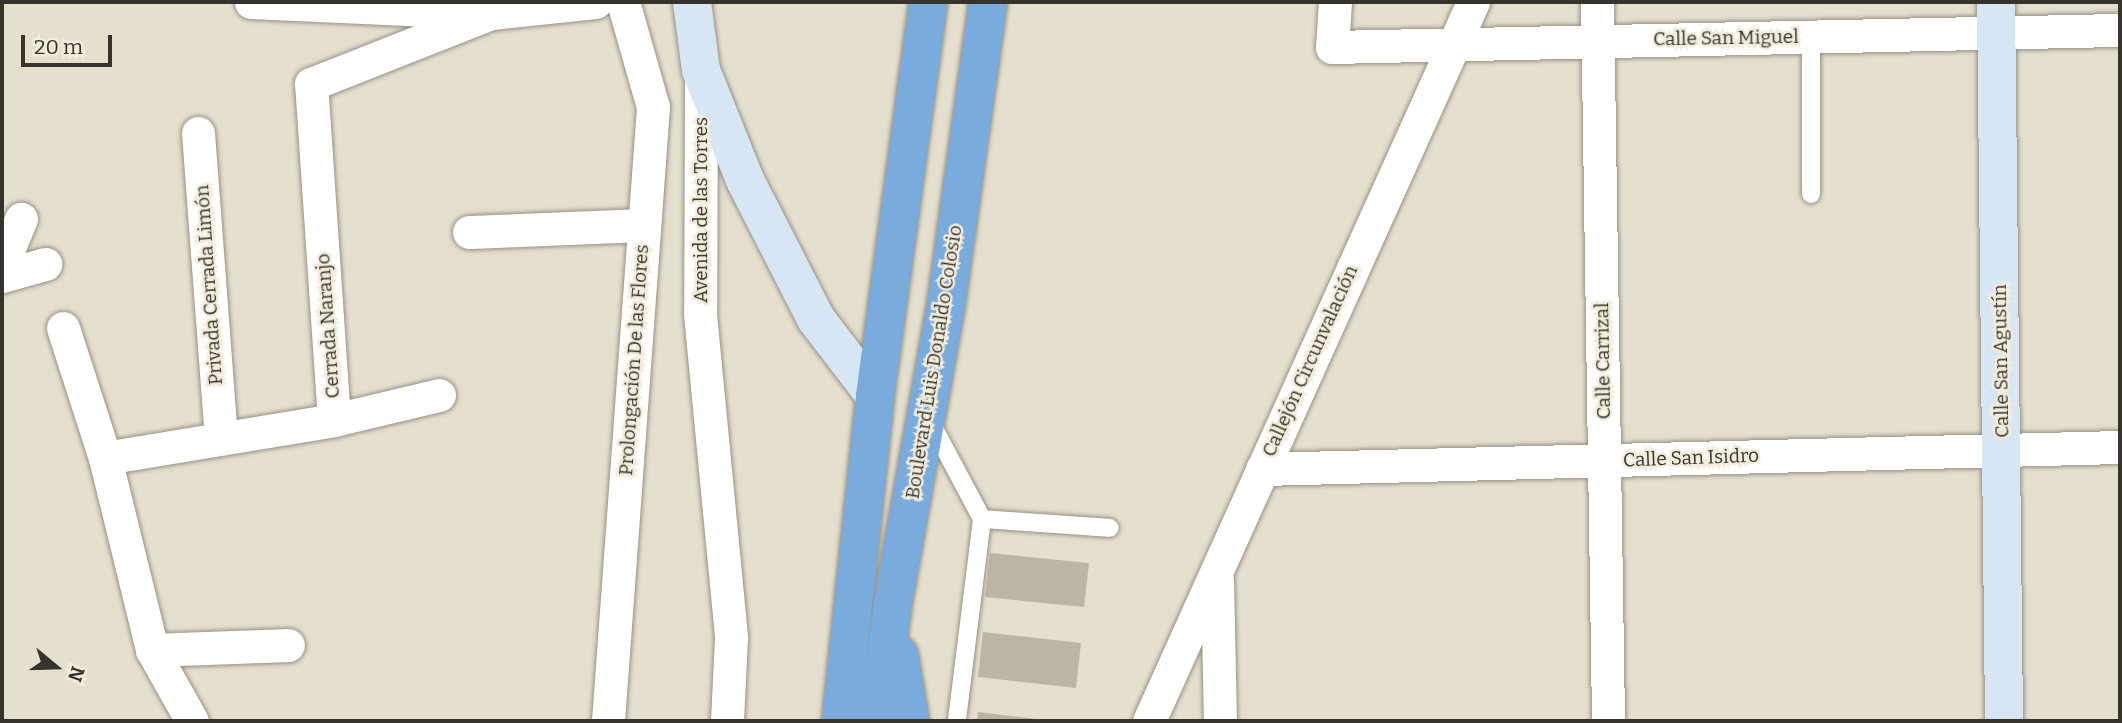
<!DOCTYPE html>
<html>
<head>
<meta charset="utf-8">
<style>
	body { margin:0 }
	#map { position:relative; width:2122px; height:723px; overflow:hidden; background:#e5dfce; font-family:Bitter,serif }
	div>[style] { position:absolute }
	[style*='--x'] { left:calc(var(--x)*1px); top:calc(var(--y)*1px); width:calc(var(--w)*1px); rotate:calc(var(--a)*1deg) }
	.building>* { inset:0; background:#bbb5a5 }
	.roads { filter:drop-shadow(0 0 2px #989283) drop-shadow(0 0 2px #989283) }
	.lane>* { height:18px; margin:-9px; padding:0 9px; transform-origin:9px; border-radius:9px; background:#fff }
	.street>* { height:33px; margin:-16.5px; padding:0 16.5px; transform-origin:16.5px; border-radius:16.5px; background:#fff }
	.secondary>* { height:38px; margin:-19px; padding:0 19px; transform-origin:19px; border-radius:19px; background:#d7e6f5 }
	.highway>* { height:38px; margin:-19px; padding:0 19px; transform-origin:19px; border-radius:19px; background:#79abdd }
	span { translate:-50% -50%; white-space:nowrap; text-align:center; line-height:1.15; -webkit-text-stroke:5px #f2ecdb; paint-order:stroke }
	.street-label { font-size:19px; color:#36332d }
	.frame { position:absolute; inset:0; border:4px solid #36332d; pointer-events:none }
	.north { position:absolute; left:21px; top:632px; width:70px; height:70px; -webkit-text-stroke:5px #f2ecdb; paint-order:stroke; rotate:109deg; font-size:19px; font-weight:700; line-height:28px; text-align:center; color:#36332d }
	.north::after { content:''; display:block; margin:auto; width:24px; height:32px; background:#36332d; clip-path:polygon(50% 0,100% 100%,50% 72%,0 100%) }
	.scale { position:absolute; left:21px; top:35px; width:91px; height:32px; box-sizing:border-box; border:4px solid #36332d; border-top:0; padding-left:9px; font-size:21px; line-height:24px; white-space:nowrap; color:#36332d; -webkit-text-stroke:5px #f2ecdb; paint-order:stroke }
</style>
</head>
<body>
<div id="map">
	<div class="building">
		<i style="clip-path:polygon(990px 553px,1089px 563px,1084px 607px,985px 597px)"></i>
		<i style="clip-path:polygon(983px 632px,1081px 643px,1076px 688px,978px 677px)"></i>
		<i style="clip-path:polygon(978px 712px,1044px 720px,1044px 721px,977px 721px)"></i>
	</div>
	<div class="roads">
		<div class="lane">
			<i style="--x:1811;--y:36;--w:158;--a:90"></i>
			<i style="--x:930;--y:421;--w:111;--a:62"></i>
			<i style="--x:982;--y:519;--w:204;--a:97.1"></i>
			<i style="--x:982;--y:519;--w:128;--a:4"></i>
		</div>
		<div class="street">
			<i style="--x:251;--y:2;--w:240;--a:2.6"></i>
			<i style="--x:491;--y:13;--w:105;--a:-6"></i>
			<i style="--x:1335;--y:2;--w:45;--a:93.8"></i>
			<i style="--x:1332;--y:47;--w:788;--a:-1.24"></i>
			<i style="--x:1597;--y:2;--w:719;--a:89.12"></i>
			<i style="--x:701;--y:76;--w:238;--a:90.2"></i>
			<i style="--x:700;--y:314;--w:325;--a:84.5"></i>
			<i style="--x:731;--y:638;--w:83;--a:92.8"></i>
			<i style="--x:198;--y:133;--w:306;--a:85.7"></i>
			<i style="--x:469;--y:232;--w:175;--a:-2.3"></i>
			<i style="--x:2;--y:265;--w:50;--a:-67.6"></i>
			<i style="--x:2;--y:276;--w:45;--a:-15.6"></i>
			<i style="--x:63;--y:328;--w:137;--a:72.1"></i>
			<i style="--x:105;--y:458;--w:198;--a:76.2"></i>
			<i style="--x:152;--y:650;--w:81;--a:60.6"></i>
			<i style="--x:334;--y:420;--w:337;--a:-93.9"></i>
			<i style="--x:311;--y:84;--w:193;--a:-21.5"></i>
			<i style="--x:105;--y:458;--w:232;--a:-9.4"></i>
			<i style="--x:334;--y:420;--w:108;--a:-13.4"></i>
			<i style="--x:1262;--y:469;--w:858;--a:-1.47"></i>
			<i style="--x:1217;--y:580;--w:141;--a:88.8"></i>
			<i style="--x:152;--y:650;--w:136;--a:-2.1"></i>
			<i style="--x:608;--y:721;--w:616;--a:-85.81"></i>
			<i style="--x:653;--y:107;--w:109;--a:-105.9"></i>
			<i style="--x:1149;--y:721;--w:789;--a:-65.74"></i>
		</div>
		<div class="secondary">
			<i style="--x:692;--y:2;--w:69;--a:82.5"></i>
			<i style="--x:701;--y:70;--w:118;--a:68.2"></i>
			<i style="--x:745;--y:180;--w:156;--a:62.9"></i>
			<i style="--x:816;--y:319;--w:97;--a:52.5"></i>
			<i style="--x:1996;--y:2;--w:719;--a:89.36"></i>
		</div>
		<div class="highway">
			<i style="--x:899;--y:655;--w:67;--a:80.5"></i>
			<i style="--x:841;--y:721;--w:327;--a:-84"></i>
			<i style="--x:875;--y:396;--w:398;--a:-82.3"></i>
			<i style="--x:878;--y:721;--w:114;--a:-82.9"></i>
			<i style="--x:892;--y:608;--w:308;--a:-79.9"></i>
			<i style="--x:946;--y:305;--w:306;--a:-82.1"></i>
		</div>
	</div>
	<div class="street-label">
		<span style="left:1726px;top:38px;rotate:-1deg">Calle San Miguel</span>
		<span style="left:701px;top:210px;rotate:-90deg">Avenida de las Torres</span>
		<span style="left:209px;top:285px;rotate:-94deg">Privada Cerrada Limón</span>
		<span style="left:328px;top:326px;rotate:-94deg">Cerrada Naranjo</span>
		<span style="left:634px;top:360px;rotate:-86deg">Prolongación De las Flores</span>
		<span style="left:1310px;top:361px;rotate:-66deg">Callejón Circunvalación</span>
		<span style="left:1603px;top:361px;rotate:-91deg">Calle Carrizal</span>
		<span style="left:2001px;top:361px;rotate:-91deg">Calle San Agustín</span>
		<span style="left:934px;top:362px;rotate:-81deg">Boulevard Luis Donaldo Colosio</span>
		<span style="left:1691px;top:458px;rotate:-2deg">Calle San Isidro</span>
	</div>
	<div class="frame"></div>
	<div class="north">N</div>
	<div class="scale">20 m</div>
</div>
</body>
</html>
